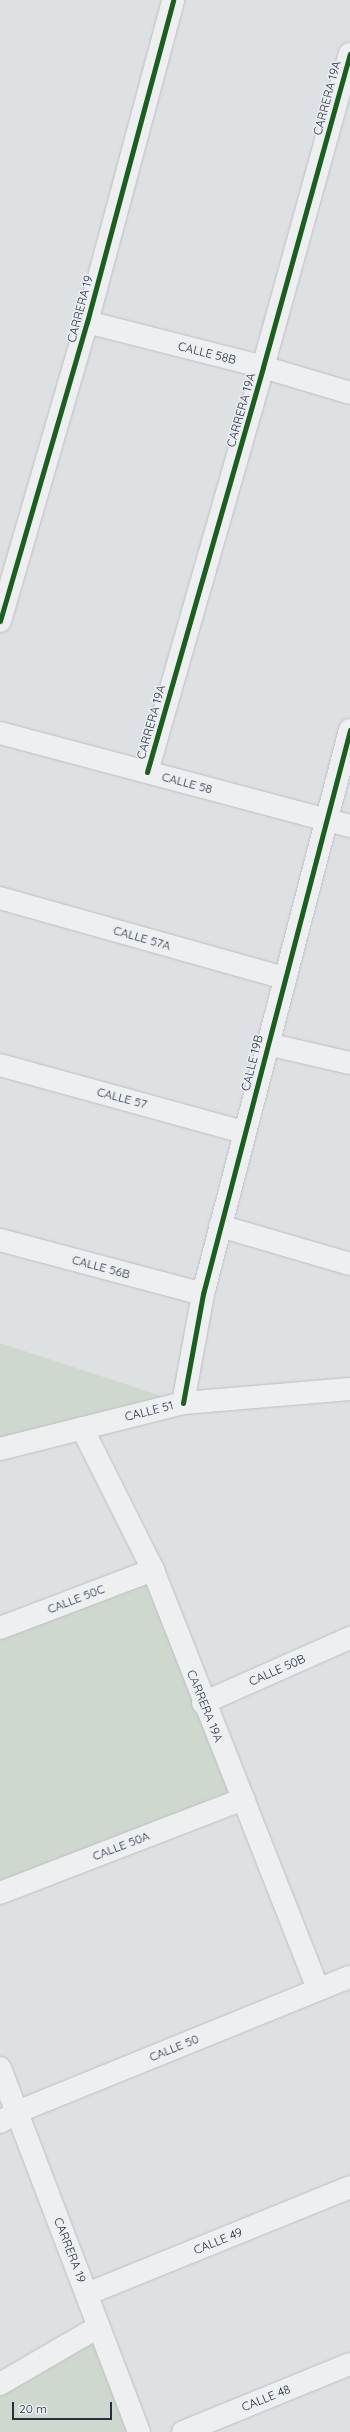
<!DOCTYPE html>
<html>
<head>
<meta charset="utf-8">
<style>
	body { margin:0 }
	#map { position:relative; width:350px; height:2432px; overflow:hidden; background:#dee1e4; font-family:Quicksand,sans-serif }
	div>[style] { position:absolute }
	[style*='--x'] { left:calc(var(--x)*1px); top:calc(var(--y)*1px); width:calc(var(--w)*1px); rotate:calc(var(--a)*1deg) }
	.green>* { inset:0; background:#cfd8cf }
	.roads { filter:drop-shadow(0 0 1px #bdbfc2) drop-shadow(0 0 1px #bdbfc2) }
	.minor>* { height:22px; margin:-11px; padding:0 11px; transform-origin:11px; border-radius:11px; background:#edeff0 }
	.tertiary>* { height:22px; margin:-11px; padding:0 11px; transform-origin:11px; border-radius:11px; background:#edeff0 }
	.cycleway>* { height:5px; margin:-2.5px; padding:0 2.5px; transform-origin:2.5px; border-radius:2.5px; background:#1b5e20 }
	span { translate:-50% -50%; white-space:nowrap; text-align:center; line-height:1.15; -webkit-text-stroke:3px #ebeff4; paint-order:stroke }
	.street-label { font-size:12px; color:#262f3c }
	.scale { position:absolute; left:12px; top:2402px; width:100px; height:18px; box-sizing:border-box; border:2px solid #262f3c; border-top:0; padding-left:5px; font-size:12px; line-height:14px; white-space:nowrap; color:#262f3c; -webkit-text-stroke:3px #ebeff4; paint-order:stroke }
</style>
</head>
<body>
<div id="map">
	<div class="green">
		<i style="clip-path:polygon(0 1343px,183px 1403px,0 1449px)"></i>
		<i style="clip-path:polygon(153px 1570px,243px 1799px,0 1893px,0 1628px)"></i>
		<i style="clip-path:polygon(98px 2327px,139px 2432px,0 2432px,0 2384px)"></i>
	</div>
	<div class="roads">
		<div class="minor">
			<i style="--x:87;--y:322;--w:182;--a:14.3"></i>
			<i style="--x:263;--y:367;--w:91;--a:16.6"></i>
			<i style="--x:0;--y:621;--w:311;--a:-73.8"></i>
			<i style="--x:87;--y:322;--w:333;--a:-75"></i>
			<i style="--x:0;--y:733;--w:362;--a:14.9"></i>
			<i style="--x:147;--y:772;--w:421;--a:-74"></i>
			<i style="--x:263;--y:367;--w:325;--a:-74.5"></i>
			<i style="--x:0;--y:898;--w:295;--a:15.7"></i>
			<i style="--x:267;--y:1044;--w:85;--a:12.9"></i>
			<i style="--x:0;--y:1065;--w:253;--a:15.4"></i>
			<i style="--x:220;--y:1226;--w:135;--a:16.3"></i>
			<i style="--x:0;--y:1240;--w:210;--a:14.9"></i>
			<i style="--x:183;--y:1403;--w:111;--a:-79.6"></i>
			<i style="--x:203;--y:1294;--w:583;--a:-75.39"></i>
			<i style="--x:82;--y:1428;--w:159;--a:63.4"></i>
			<i style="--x:153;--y:1570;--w:450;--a:68.5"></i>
			<i style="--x:0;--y:1449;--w:189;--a:-14.1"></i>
			<i style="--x:183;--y:1403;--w:168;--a:-4.8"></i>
			<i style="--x:0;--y:1628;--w:164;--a:-20.8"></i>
			<i style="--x:203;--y:1703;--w:161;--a:-23.9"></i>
			<i style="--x:0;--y:1893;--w:261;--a:-21.1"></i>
			<i style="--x:0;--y:2068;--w:390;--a:69.1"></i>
			<i style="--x:87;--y:2294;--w:284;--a:-22.1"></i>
			<i style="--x:0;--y:2384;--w:113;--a:-30.2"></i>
			<i style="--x:183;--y:2432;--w:180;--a:-22.2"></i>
		</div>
		<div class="tertiary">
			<i style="--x:0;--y:2122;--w:20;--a:-30"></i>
			<i style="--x:17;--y:2112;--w:359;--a:-22.1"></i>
		</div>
	</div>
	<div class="cycleway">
		<i style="--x:0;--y:621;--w:311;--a:-73.8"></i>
		<i style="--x:87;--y:322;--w:333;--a:-75"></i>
		<i style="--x:147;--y:772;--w:421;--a:-74"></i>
		<i style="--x:263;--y:367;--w:325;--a:-74.5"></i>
		<i style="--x:183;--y:1403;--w:111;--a:-79.6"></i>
		<i style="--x:203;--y:1294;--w:583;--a:-75.39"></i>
	</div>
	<div class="street-label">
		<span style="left:327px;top:98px;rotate:-75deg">CARRERA 19A</span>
		<span style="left:80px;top:309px;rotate:-75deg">CARRERA 19</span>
		<span style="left:207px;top:353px;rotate:14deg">CALLE 58B</span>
		<span style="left:241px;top:410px;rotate:-74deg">CARRERA 19A</span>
		<span style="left:151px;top:722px;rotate:-74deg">CARRERA 19A</span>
		<span style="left:187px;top:783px;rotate:15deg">CALLE 58</span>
		<span style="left:142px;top:938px;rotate:16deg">CALLE 57A</span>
		<span style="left:252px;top:1063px;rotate:-76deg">CALLE 19B</span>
		<span style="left:122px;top:1098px;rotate:15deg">CALLE 57</span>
		<span style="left:101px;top:1267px;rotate:15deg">CALLE 56B</span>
		<span style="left:149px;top:1411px;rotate:-14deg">CALLE 51</span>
		<span style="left:76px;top:1599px;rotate:-21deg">CALLE 50C</span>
		<span style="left:277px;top:1670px;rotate:-24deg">CALLE 50B</span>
		<span style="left:205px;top:1706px;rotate:68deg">CARRERA 19A</span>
		<span style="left:121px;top:1846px;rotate:-21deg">CALLE 50A</span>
		<span style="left:174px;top:2048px;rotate:-22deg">CALLE 50</span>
		<span style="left:218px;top:2241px;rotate:-22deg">CALLE 49</span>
		<span style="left:70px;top:2250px;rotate:69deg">CARRERA 19</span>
		<span style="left:266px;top:2398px;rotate:-22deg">CALLE 48</span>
	</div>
	<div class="scale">20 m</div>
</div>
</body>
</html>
